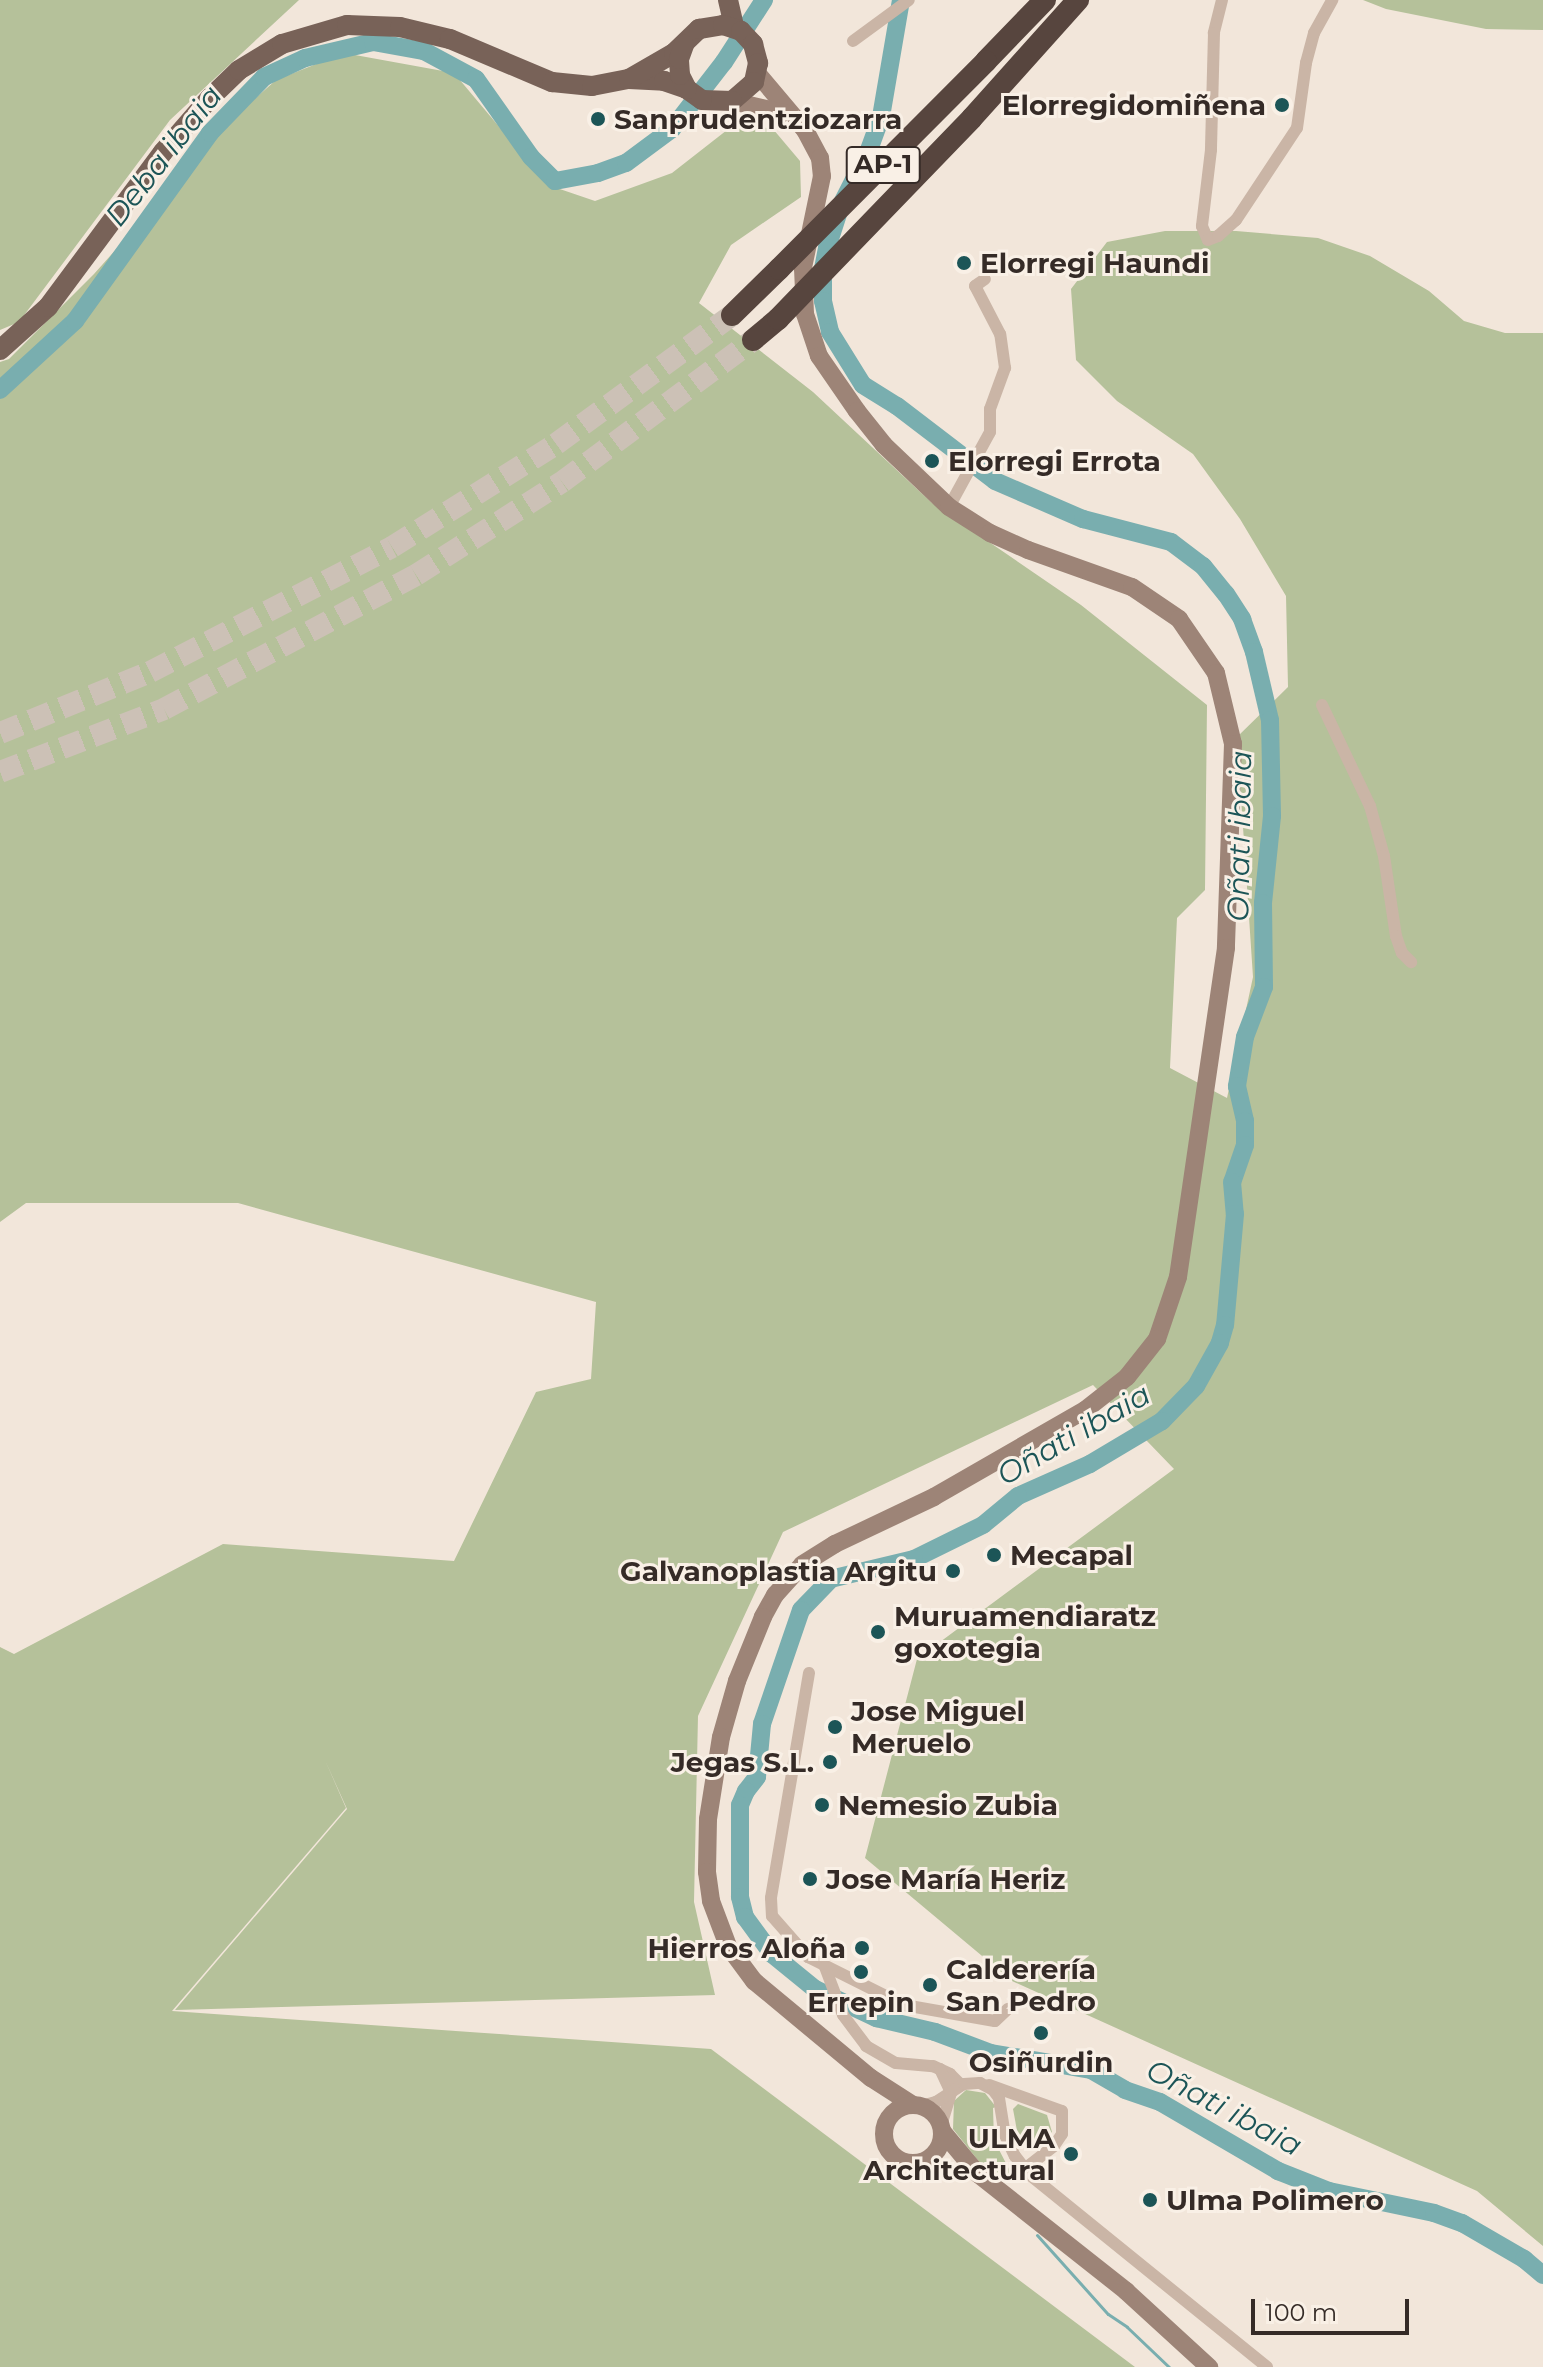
<!DOCTYPE html>
<html>
<head>
<meta charset="utf-8">
<style>
	body { margin:0 }
	#map { position:relative; width:1543px; height:2367px; overflow:hidden; background:#f2e6da; font-family:Montserrat,sans-serif }
	div>[style] { position:absolute }
	[style*='--x'] { left:calc(var(--x)*1px); top:calc(var(--y)*1px); width:calc(var(--w)*1px); rotate:calc(var(--a)*1deg) }
	.green>* { inset:0; background:#b5c19a }
	.stream>* { height:3px; margin:-1.5px; padding:0 1.5px; transform-origin:1.5px; border-radius:1.5px; background:#79aeaf }
	.river>* { height:18px; margin:-9px; padding:0 9px; transform-origin:9px; border-radius:9px; background:#79aeaf }
	.highway-tunnel>* { height:22px; margin-top:-11px; transform-origin:0; background:repeating-linear-gradient(90deg,#ccc1b6 0 22px,transparent 0 33px) }
	.street>* { height:12px; margin:-6px; padding:0 6px; transform-origin:6px; border-radius:6px; background:#cab5a6 }
	.secondary>* { height:18px; margin:-9px; padding:0 9px; transform-origin:9px; border-radius:9px; background:#9d8477 }
	.secondary>.ring { margin:-9px; padding:0; box-sizing:content-box; background:none; border:18px solid #9d8477; border-radius:50% }
	.primary>* { height:20px; margin:-10px; padding:0 10px; transform-origin:10px; border-radius:10px; background:#786258 }
	.highway>* { height:22px; margin:-11px; padding:0 11px; transform-origin:11px; border-radius:11px; background:#57453e }
	.highway-bridge>* { height:22px; margin:-11px; padding:0 11px; transform-origin:11px; border-radius:11px; background:#57453e }
	.dots>* { width:22px; height:22px; translate:-50% -50%; box-sizing:border-box; border:4px solid #f9f0e6; border-radius:50% }
	span { translate:-50% -50%; white-space:nowrap; text-align:center; line-height:1.15; -webkit-text-stroke:6px #f9f0e6; paint-order:stroke }
	.shield-label span { padding:2px 6px; background:#f9f0e6; border:2px solid; border-radius:6px; -webkit-text-stroke-width:0 }
	.shield-label { font-size:26px; color:#352b27; font-weight:700 }
	.poi-label { font-size:28px; color:#352b27; font-weight:700 }
	.right { translate:-100% -50%; text-align:right }
	.left { translate:0 -50%; text-align:left }
	.water-label { font-size:30px; color:#1c5557; font-style:italic }
	.scale { position:absolute; left:1251px; top:2299px; width:158px; height:36px; box-sizing:border-box; border:4px solid #352b27; border-top:0; padding-left:10px; font-size:24px; line-height:28px; white-space:nowrap; color:#352b27; -webkit-text-stroke:6px #f9f0e6; paint-order:stroke }
</style>
</head>
<body>
<div id="map">
	<div class="green">
		<i style="clip-path:polygon(0 0,299px 0,170px 120px,19px 322px,0 330px)"></i>
		<i style="clip-path:polygon(1363px 0,1543px 0,1543px 30px,1486px 29px,1386px 9px)"></i>
		<i style="clip-path:polygon(344px 53px,454px 73px,548px 185px,595px 201px,672px 173px,736px 123px,773px 129px,800px 161px,801px 197px,731px 245px,699px 303px,813px 392px,932px 503px,1081px 605px,1207px 705px,1205px 890px,1177px 918px,1170px 1068px,1227px 1098px,1253px 977px,1237px 737px,1288px 687px,1286px 596px,1240px 519px,1193px 454px,1117px 401px,1076px 360px,1071px 289px,1107px 242px,1165px 231px,1236px 231px,1318px 238px,1370px 256px,1429px 291px,1464px 321px,1505px 333px,1543px 333px,1543px 2246px,1477px 2191px,1012px 1981px,865px 1858px,917px 1659px,1174px 1469px,1093px 1385px,783px 1532px,698px 1716px,694px 1902px,715px 1995px,175px 2010px,347px 1809px,325px 1760px,346px 1808px,172px 2011px,711px 2049px,1135px 2367px,0 2367px,0 1647px,14px 1654px,223px 1544px,454px 1561px,536px 1392px,591px 1379px,596px 1302px,238px 1203px,26px 1203px,0 1222px,0 362px,9px 359px,94px 274px,234px 117px,276px 80px)"></i>
		<i style="clip-path:polygon(966px 2090px,985px 2093px,996px 2107px,993px 2108px,994px 2140px,1011px 2173px,1003px 2182px,981px 2164px,953px 2129px,954px 2101px)"></i>
		<i style="clip-path:polygon(1018px 2104px,1047px 2115px,1052px 2132px,1044px 2142px,1030px 2146px,1018px 2136px,1013px 2109px)"></i>
	</div>
	<div class="stream">
		<i style="--x:1037;--y:2235;--w:106;--a:48.1"></i>
		<i style="--x:1108;--y:2314;--w:23;--a:34"></i>
		<i style="--x:1127;--y:2327;--w:58;--a:43.6"></i>
	</div>
	<div class="river">
		<i style="--x:901;--y:0;--w:119;--a:99.7"></i>
		<i style="--x:881;--y:117;--w:35;--a:110"></i>
		<i style="--x:869;--y:150;--w:62;--a:117"></i>
		<i style="--x:841;--y:205;--w:45;--a:108"></i>
		<i style="--x:827;--y:248;--w:21;--a:101"></i>
		<i style="--x:823;--y:269;--w:32;--a:90"></i>
		<i style="--x:823;--y:301;--w:32;--a:77"></i>
		<i style="--x:830;--y:332;--w:62;--a:58.1"></i>
		<i style="--x:863;--y:385;--w:40;--a:32"></i>
		<i style="--x:897;--y:406;--w:123;--a:37.4"></i>
		<i style="--x:995;--y:481;--w:96;--a:23.4"></i>
		<i style="--x:1083;--y:519;--w:91;--a:14.6"></i>
		<i style="--x:1171;--y:542;--w:40;--a:37"></i>
		<i style="--x:1203;--y:566;--w:36;--a:51"></i>
		<i style="--x:1226;--y:594;--w:30;--a:57"></i>
		<i style="--x:1242;--y:619;--w:35;--a:70"></i>
		<i style="--x:1254;--y:652;--w:70;--a:76.8"></i>
		<i style="--x:1270;--y:720;--w:96;--a:88.8"></i>
		<i style="--x:1272;--y:816;--w:87;--a:95.9"></i>
		<i style="--x:1263;--y:903;--w:84;--a:89.3"></i>
		<i style="--x:1264;--y:987;--w:53;--a:110.8"></i>
		<i style="--x:1245;--y:1037;--w:50;--a:99.3"></i>
		<i style="--x:1237;--y:1086;--w:36;--a:77"></i>
		<i style="--x:1245;--y:1121;--w:24;--a:90"></i>
		<i style="--x:1245;--y:1145;--w:39;--a:109"></i>
		<i style="--x:1232;--y:1182;--w:32;--a:85"></i>
		<i style="--x:1235;--y:1214;--w:111;--a:95.1"></i>
		<i style="--x:1225;--y:1325;--w:19;--a:106"></i>
		<i style="--x:1220;--y:1343;--w:49;--a:119.2"></i>
		<i style="--x:1196;--y:1386;--w:49;--a:134.2"></i>
		<i style="--x:1162;--y:1421;--w:84;--a:149.2"></i>
		<i style="--x:1090;--y:1464;--w:79;--a:156"></i>
		<i style="--x:1018;--y:1496;--w:45;--a:140.4"></i>
		<i style="--x:983;--y:1525;--w:77;--a:153.8"></i>
		<i style="--x:914;--y:1559;--w:85;--a:166.5"></i>
		<i style="--x:831;--y:1579;--w:43;--a:134.1"></i>
		<i style="--x:801;--y:1610;--w:120;--a:108.9"></i>
		<i style="--x:762;--y:1724;--w:53;--a:95.4"></i>
		<i style="--x:757;--y:1777;--w:18;--a:128"></i>
		<i style="--x:746;--y:1791;--w:15;--a:113"></i>
		<i style="--x:740;--y:1805;--w:92;--a:90"></i>
		<i style="--x:740;--y:1897;--w:21;--a:76"></i>
		<i style="--x:745;--y:1917;--w:46;--a:53.9"></i>
		<i style="--x:772;--y:1954;--w:55;--a:39.1"></i>
		<i style="--x:815;--y:1989;--w:68;--a:25.4"></i>
		<i style="--x:876;--y:2018;--w:61;--a:13.3"></i>
		<i style="--x:935;--y:2032;--w:60;--a:20.6"></i>
		<i style="--x:991;--y:2053;--w:101;--a:9.6"></i>
		<i style="--x:1091;--y:2070;--w:39;--a:30"></i>
		<i style="--x:1125;--y:2090;--w:37;--a:19"></i>
		<i style="--x:1160;--y:2102;--w:137;--a:30.3"></i>
		<i style="--x:1278;--y:2171;--w:55;--a:21.4"></i>
		<i style="--x:1329;--y:2191;--w:107;--a:11.8"></i>
		<i style="--x:1434;--y:2213;--w:30;--a:20"></i>
		<i style="--x:1462;--y:2223;--w:72;--a:30.1"></i>
		<i style="--x:1524;--y:2259;--w:25;--a:40"></i>
		<i style="--x:0;--y:390;--w:102;--a:-42.6"></i>
		<i style="--x:75;--y:321;--w:231;--a:-54.3"></i>
		<i style="--x:210;--y:133;--w:78;--a:-46"></i>
		<i style="--x:264;--y:77;--w:45;--a:-24.9"></i>
		<i style="--x:305;--y:58;--w:70;--a:-13.2"></i>
		<i style="--x:373;--y:42;--w:52;--a:10"></i>
		<i style="--x:424;--y:51;--w:59;--a:28.3"></i>
		<i style="--x:476;--y:79;--w:95;--a:54.8"></i>
		<i style="--x:531;--y:157;--w:34;--a:45"></i>
		<i style="--x:555;--y:181;--w:44;--a:-10.5"></i>
		<i style="--x:598;--y:173;--w:30;--a:-20"></i>
		<i style="--x:626;--y:163;--w:57;--a:-36.5"></i>
		<i style="--x:672;--y:129;--w:85;--a:-52.2"></i>
		<i style="--x:724;--y:62;--w:74;--a:-57.2"></i>
	</div>
	<div class="highway-tunnel">
		<i style="--x:0;--y:733;--w:162;--a:-22.1"></i>
		<i style="--x:150;--y:672;--w:272;--a:-27.3"></i>
		<i style="--x:392;--y:547;--w:194;--a:-32.1"></i>
		<i style="--x:556;--y:444;--w:218;--a:-36.2"></i>
		<i style="--x:0;--y:772;--w:176;--a:-21"></i>
		<i style="--x:164;--y:709;--w:285;--a:-28"></i>
		<i style="--x:416;--y:575;--w:173;--a:-32.5"></i>
		<i style="--x:562;--y:482;--w:238;--a:-36.6"></i>
	</div>
	<div class="street">
		<i style="--x:1222;--y:0;--w:34;--a:104"></i>
		<i style="--x:1214;--y:33;--w:117;--a:91.5"></i>
		<i style="--x:1211;--y:150;--w:77;--a:96.8"></i>
		<i style="--x:1202;--y:226;--w:15;--a:67"></i>
		<i style="--x:1208;--y:240;--w:11;--a:-22"></i>
		<i style="--x:1218;--y:236;--w:24;--a:-42"></i>
		<i style="--x:1236;--y:220;--w:110;--a:-56.5"></i>
		<i style="--x:1297;--y:128;--w:66;--a:-82.1"></i>
		<i style="--x:1306;--y:63;--w:31;--a:-75"></i>
		<i style="--x:1314;--y:33;--w:38;--a:-61"></i>
		<i style="--x:853;--y:41;--w:69;--a:-36.2"></i>
		<i style="--x:949;--y:507;--w:85;--a:-61.3"></i>
		<i style="--x:990;--y:432;--w:23;--a:-90"></i>
		<i style="--x:990;--y:409;--w:44;--a:-69.9"></i>
		<i style="--x:1005;--y:368;--w:34;--a:-98"></i>
		<i style="--x:1000;--y:334;--w:54;--a:-117.5"></i>
		<i style="--x:975;--y:286;--w:12;--a:-35"></i>
		<i style="--x:1322;--y:705;--w:112;--a:64.6"></i>
		<i style="--x:1370;--y:806;--w:52;--a:74.4"></i>
		<i style="--x:1384;--y:856;--w:81;--a:81.5"></i>
		<i style="--x:1396;--y:936;--w:18;--a:71"></i>
		<i style="--x:1402;--y:953;--w:13;--a:45"></i>
		<i style="--x:809;--y:1673;--w:228;--a:99.6"></i>
		<i style="--x:771;--y:1898;--w:18;--a:87"></i>
		<i style="--x:772;--y:1916;--w:55;--a:48.7"></i>
		<i style="--x:808;--y:1957;--w:107;--a:26.6"></i>
		<i style="--x:904;--y:2005;--w:92;--a:10"></i>
		<i style="--x:995;--y:2021;--w:18;--a:-43"></i>
		<i style="--x:825;--y:1967;--w:51;--a:69.4"></i>
		<i style="--x:843;--y:2015;--w:39;--a:53"></i>
		<i style="--x:866;--y:2046;--w:34;--a:30"></i>
		<i style="--x:896;--y:2063;--w:37;--a:5"></i>
		<i style="--x:933;--y:2066;--w:19;--a:25"></i>
		<i style="--x:950;--y:2074;--w:16;--a:45"></i>
		<i style="--x:940;--y:2069;--w:26;--a:65"></i>
		<i style="--x:951;--y:2093;--w:34;--a:107"></i>
		<i style="--x:989;--y:2085;--w:77;--a:19.6"></i>
		<i style="--x:1062;--y:2111;--w:23;--a:90"></i>
		<i style="--x:1062;--y:2134;--w:14;--a:124"></i>
		<i style="--x:1054;--y:2146;--w:37;--a:142"></i>
		<i style="--x:921;--y:2106;--w:16;--a:-15"></i>
		<i style="--x:936;--y:2102;--w:33;--a:-33"></i>
		<i style="--x:964;--y:2084;--w:16;--a:-4"></i>
		<i style="--x:980;--y:2083;--w:15;--a:28"></i>
		<i style="--x:993;--y:2090;--w:10;--a:53"></i>
		<i style="--x:999;--y:2098;--w:37;--a:81"></i>
		<i style="--x:1005;--y:2135;--w:23;--a:65"></i>
		<i style="--x:1015;--y:2156;--w:24;--a:52"></i>
		<i style="--x:1030;--y:2175;--w:305;--a:39"></i>
	</div>
	<div class="secondary">
		<i style="--x:757;--y:73;--w:75;--a:49.9"></i>
		<i style="--x:805;--y:130;--w:32;--a:62"></i>
		<i style="--x:820;--y:158;--w:18;--a:84"></i>
		<i style="--x:822;--y:176;--w:94;--a:101.7"></i>
		<i style="--x:803;--y:268;--w:46;--a:87.5"></i>
		<i style="--x:805;--y:314;--w:44;--a:71.6"></i>
		<i style="--x:819;--y:356;--w:67;--a:55.4"></i>
		<i style="--x:857;--y:411;--w:43;--a:51.5"></i>
		<i style="--x:884;--y:445;--w:90;--a:43.6"></i>
		<i style="--x:949;--y:507;--w:49;--a:32.4"></i>
		<i style="--x:990;--y:533;--w:42;--a:24.1"></i>
		<i style="--x:1028;--y:550;--w:110;--a:19.6"></i>
		<i style="--x:1132;--y:587;--w:57;--a:34.2"></i>
		<i style="--x:1179;--y:619;--w:65;--a:55.6"></i>
		<i style="--x:1216;--y:673;--w:73;--a:76.5"></i>
		<i style="--x:1233;--y:744;--w:204;--a:92"></i>
		<i style="--x:1226;--y:948;--w:332;--a:98.3"></i>
		<i style="--x:1178;--y:1277;--w:65;--a:108.7"></i>
		<i style="--x:1157;--y:1339;--w:48;--a:128.3"></i>
		<i style="--x:1127;--y:1377;--w:53;--a:141.8"></i>
		<i style="--x:1085;--y:1410;--w:174;--a:150.1"></i>
		<i style="--x:934;--y:1497;--w:110;--a:154.6"></i>
		<i style="--x:835;--y:1544;--w:39;--a:148"></i>
		<i style="--x:802;--y:1565;--w:40;--a:132"></i>
		<i style="--x:775;--y:1595;--w:25;--a:119"></i>
		<i style="--x:763;--y:1617;--w:69;--a:112.1"></i>
		<i style="--x:737;--y:1681;--w:58;--a:105.9"></i>
		<i style="--x:721;--y:1737;--w:83;--a:99"></i>
		<i style="--x:708;--y:1819;--w:53;--a:91.1"></i>
		<i style="--x:707;--y:1872;--w:29;--a:82"></i>
		<i style="--x:711;--y:1901;--w:48;--a:69.3"></i>
		<i style="--x:728;--y:1946;--w:44;--a:53.4"></i>
		<i style="--x:754;--y:1981;--w:152;--a:39.7"></i>
		<i style="--x:871;--y:2078;--w:50;--a:32.7"></i>
		<i style="--x:732;--y:101;--w:57;--a:13.1"></i>
		<i class="ring" style="left:884px;top:2105px;width:40px;height:40px"></i>
		<i style="--x:942;--y:2131;--w:56;--a:50.1"></i>
		<i style="--x:978;--y:2174;--w:189;--a:38.3"></i>
		<i style="--x:1126;--y:2291;--w:113;--a:42.5"></i>
	</div>
	<div class="primary">
		<i style="--x:728;--y:0;--w:28;--a:77"></i>
		<i style="--x:629;--y:79;--w:35;--a:3"></i>
		<i style="--x:664;--y:81;--w:24;--a:19"></i>
		<i style="--x:0;--y:350;--w:64;--a:-41.9"></i>
		<i style="--x:48;--y:307;--w:193;--a:-53.4"></i>
		<i style="--x:163;--y:152;--w:72;--a:-49"></i>
		<i style="--x:210;--y:98;--w:40;--a:-44"></i>
		<i style="--x:239;--y:70;--w:50;--a:-31.2"></i>
		<i style="--x:282;--y:44;--w:68;--a:-16.3"></i>
		<i style="--x:347;--y:25;--w:53;--a:2.2"></i>
		<i style="--x:400;--y:27;--w:51;--a:13.5"></i>
		<i style="--x:450;--y:39;--w:111;--a:22.9"></i>
		<i style="--x:552;--y:82;--w:40;--a:5.7"></i>
		<i style="--x:592;--y:86;--w:38;--a:-11"></i>
		<i style="--x:629;--y:79;--w:52;--a:-30"></i>
		<i style="--x:674;--y:53;--w:35;--a:-44"></i>
		<i style="--x:699;--y:29;--w:24;--a:-9"></i>
		<i style="--x:723;--y:25;--w:19;--a:18"></i>
		<i style="--x:741;--y:31;--w:18;--a:47"></i>
		<i style="--x:753;--y:44;--w:20;--a:75"></i>
		<i style="--x:758;--y:63;--w:19;--a:102"></i>
		<i style="--x:754;--y:82;--w:29;--a:139"></i>
		<i style="--x:732;--y:101;--w:30;--a:-178"></i>
		<i style="--x:702;--y:100;--w:19;--a:-144"></i>
		<i style="--x:687;--y:89;--w:16;--a:-117"></i>
		<i style="--x:680;--y:75;--w:16;--a:-94"></i>
		<i style="--x:679;--y:59;--w:15;--a:-70"></i>
	</div>
	<div class="highway">
		<i style="--x:986;--y:61;--w:85;--a:-46"></i>
		<i style="--x:972;--y:118;--w:159;--a:-48.1"></i>
		<i style="--x:732;--y:315;--w:66;--a:-44.4"></i>
		<i style="--x:753;--y:340;--w:33;--a:-40"></i>
	</div>
	<div class="highway-bridge">
		<i style="--x:779;--y:269;--w:293;--a:-45.1"></i>
		<i style="--x:778;--y:319;--w:279;--a:-46"></i>
	</div>
	<div class="dots">
		<i style="left:1282px;top:105px;background:#1c5557"></i>
		<i style="left:598px;top:119px;background:#1c5557"></i>
		<i style="left:964px;top:263px;background:#1c5557"></i>
		<i style="left:932px;top:461px;background:#1c5557"></i>
		<i style="left:994px;top:1555px;background:#1c5557"></i>
		<i style="left:953px;top:1571px;background:#1c5557"></i>
		<i style="left:878px;top:1632px;background:#1c5557"></i>
		<i style="left:835px;top:1727px;background:#1c5557"></i>
		<i style="left:830px;top:1762px;background:#1c5557"></i>
		<i style="left:822px;top:1805px;background:#1c5557"></i>
		<i style="left:810px;top:1879px;background:#1c5557"></i>
		<i style="left:862px;top:1948px;background:#1c5557"></i>
		<i style="left:861px;top:1972px;background:#1c5557"></i>
		<i style="left:930px;top:1985px;background:#1c5557"></i>
		<i style="left:1041px;top:2033px;background:#1c5557"></i>
		<i style="left:1071px;top:2154px;background:#1c5557"></i>
		<i style="left:1150px;top:2200px;background:#1c5557"></i>
	</div>
	<div class="shield-label">
		<span style="left:883px;top:165px">AP-1</span>
	</div>
	<div class="poi-label">
		<span class="right" style="left:1266px;top:105px">Elorregidomiñena</span>
		<span class="left" style="left:614px;top:119px">Sanprudentziozarra</span>
		<span class="left" style="left:980px;top:263px">Elorregi Haundi</span>
		<span class="left" style="left:948px;top:461px">Elorregi Errota</span>
		<span class="left" style="left:1010px;top:1555px">Mecapal</span>
		<span class="right" style="left:937px;top:1571px">Galvanoplastia Argitu</span>
		<span class="left" style="left:894px;top:1632px">Muruamendiaratz<br>goxotegia</span>
		<span class="left" style="left:851px;top:1727px">Jose Miguel<br>Meruelo</span>
		<span class="right" style="left:814px;top:1762px">Jegas S.L.</span>
		<span class="left" style="left:838px;top:1805px">Nemesio Zubia</span>
		<span class="left" style="left:826px;top:1879px">Jose María Heriz</span>
		<span class="right" style="left:846px;top:1948px">Hierros Aloña</span>
		<span class="left" style="left:946px;top:1985px">Calderería<br>San Pedro</span>
		<span style="left:861px;top:2002px">Errepin</span>
		<span style="left:1041px;top:2062px">Osiñurdin</span>
		<span class="right" style="left:1055px;top:2154px">ULMA<br>Architectural</span>
		<span class="left" style="left:1166px;top:2200px">Ulma Polimero</span>
	</div>
	<div class="water-label">
		<span style="left:164px;top:156px;rotate:-52deg">Deba ibaia</span>
		<span style="left:1240px;top:836px;rotate:-89deg">Oñati ibaia</span>
		<span style="left:1074px;top:1435px;rotate:-30deg">Oñati ibaia</span>
		<span style="left:1224px;top:2108px;rotate:28deg">Oñati ibaia</span>
	</div>
	<div class="scale">100 m</div>
</div>
</body>
</html>
